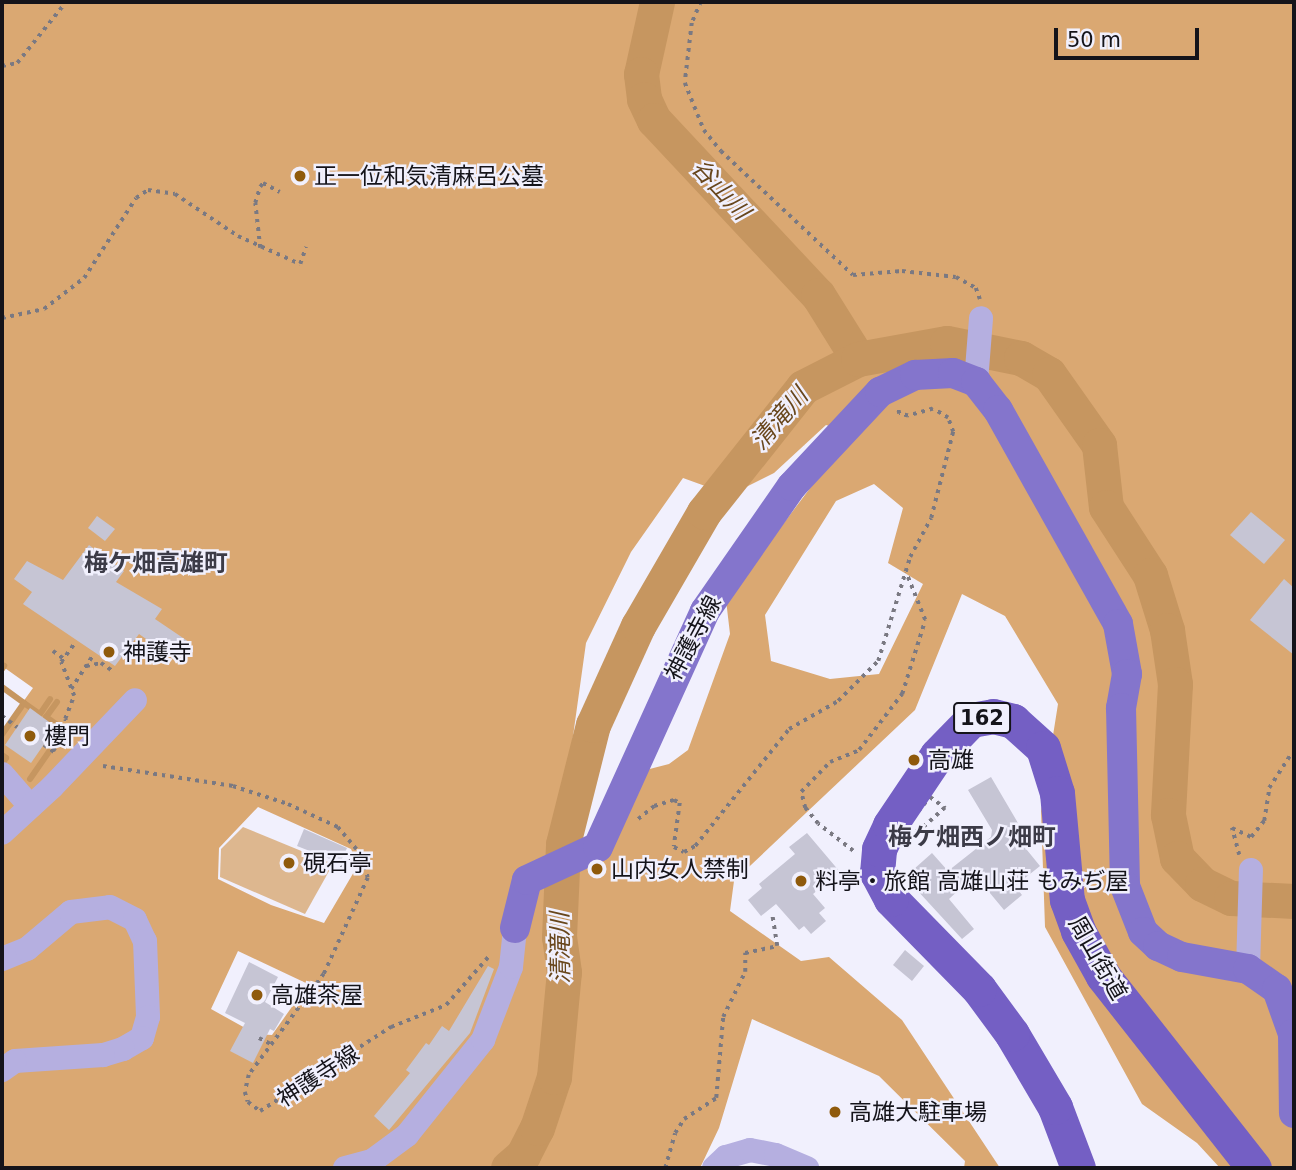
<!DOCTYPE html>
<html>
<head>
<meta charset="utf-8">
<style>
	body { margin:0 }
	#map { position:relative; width:1296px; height:1170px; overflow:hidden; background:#f1f0fd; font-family:"DejaVu Sans","Noto Sans JP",sans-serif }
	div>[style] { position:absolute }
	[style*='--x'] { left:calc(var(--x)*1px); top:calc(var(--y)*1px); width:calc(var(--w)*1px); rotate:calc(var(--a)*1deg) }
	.green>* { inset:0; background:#ddb78f }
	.forest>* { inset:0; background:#daa872 }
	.stream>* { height:6px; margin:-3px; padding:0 3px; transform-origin:3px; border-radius:3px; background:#c69660 }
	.river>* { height:35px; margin:-17.5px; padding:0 17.5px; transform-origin:17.5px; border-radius:17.5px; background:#c69660 }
	.building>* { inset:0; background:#c6c5d4 }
	.path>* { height:3.5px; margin-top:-1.75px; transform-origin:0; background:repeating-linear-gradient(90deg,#7a7982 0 3.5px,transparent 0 8.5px) }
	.minor>* { height:24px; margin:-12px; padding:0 12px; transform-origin:12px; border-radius:12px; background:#b5afe0 }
	.major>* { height:30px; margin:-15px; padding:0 15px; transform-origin:15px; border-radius:15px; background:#8475cc }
	.highway>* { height:35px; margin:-17.5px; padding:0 17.5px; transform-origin:17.5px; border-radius:17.5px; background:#745fc4 }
	.dots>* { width:19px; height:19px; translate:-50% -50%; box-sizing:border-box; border:4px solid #f1f0fd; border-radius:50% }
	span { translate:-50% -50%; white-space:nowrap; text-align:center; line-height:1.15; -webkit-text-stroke:5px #f1f0fd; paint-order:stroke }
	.shield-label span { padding:2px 5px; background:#f1f0fd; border:2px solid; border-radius:5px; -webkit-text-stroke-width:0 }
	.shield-label { font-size:21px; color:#15141a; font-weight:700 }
	.poi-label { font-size:23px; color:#15141a }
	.left { translate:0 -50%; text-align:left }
	.street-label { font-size:23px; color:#15141a }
	.water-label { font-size:24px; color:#68461c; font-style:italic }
	.neighbourhood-label { font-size:24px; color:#3c3b47; font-weight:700 }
	.frame { position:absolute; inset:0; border:4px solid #15141a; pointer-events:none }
	.scale { position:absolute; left:1054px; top:28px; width:145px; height:32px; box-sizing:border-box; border:4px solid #15141a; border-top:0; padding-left:9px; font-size:21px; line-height:24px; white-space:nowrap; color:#15141a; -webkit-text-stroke:5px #f1f0fd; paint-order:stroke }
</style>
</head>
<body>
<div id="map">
	<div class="green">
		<i style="clip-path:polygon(243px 827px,333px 864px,305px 914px,220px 877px,221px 849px)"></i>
	</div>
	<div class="forest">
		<i style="clip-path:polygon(evenodd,2px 2px,1294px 2px,1294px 1168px,1220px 1168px,1197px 1143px,1142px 1104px,1045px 927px,1041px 811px,1058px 704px,1005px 616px,962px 594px,915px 710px,734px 881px,730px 911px,801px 961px,829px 957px,902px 1020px,1000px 1168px,964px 1168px,965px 1161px,879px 1076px,752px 1019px,719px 1128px,700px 1168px,2px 1168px,2px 731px,33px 688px,2px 666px,2px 2px,826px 425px,836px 428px,823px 471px,726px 600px,730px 634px,688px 750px,669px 764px,638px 772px,602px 851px,557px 851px,586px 643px,631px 552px,683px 478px,730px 495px,774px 473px,826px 425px,2px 2px,874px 484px,903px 508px,888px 563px,923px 584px,879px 674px,830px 679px,771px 661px,765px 615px,836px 501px,874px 484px,2px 2px,258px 807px,351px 849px,358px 865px,324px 923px,271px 905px,218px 879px,219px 848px,258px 807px,2px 2px,238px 951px,308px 984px,272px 1035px,256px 1034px,211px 1009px,238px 951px)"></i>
	</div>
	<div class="stream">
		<i style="--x:2;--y:669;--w:4;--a:-56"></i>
		<i style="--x:2;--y:687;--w:27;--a:36"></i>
		<i style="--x:24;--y:703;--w:39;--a:125"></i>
		<i style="--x:57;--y:702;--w:19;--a:126"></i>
		<i style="--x:46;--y:717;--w:24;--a:35"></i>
		<i style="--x:24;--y:703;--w:19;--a:35"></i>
		<i style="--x:40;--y:714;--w:18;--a:-56"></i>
		<i style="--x:2;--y:755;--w:5;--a:37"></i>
		<i style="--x:6;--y:758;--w:7;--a:124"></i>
		<i style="--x:30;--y:779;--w:60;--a:-55.2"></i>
	</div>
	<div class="river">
		<i style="--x:657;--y:2;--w:74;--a:102.5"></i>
		<i style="--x:641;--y:74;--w:25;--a:83"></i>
		<i style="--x:644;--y:99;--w:23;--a:65"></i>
		<i style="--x:654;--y:120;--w:240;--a:46.9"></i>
		<i style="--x:818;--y:295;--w:75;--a:58"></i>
		<i style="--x:508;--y:1168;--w:20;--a:-41"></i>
		<i style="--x:523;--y:1155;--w:30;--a:-63"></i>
		<i style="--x:537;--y:1128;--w:54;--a:-71.6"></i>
		<i style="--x:554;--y:1077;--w:105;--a:-84.6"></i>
		<i style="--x:564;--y:972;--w:35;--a:-98"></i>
		<i style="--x:559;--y:937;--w:93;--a:-87.5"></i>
		<i style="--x:563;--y:844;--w:123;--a:-75.9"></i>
		<i style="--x:593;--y:725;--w:109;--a:-65.6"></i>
		<i style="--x:638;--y:626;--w:132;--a:-59.9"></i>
		<i style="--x:704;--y:512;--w:159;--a:-51.6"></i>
		<i style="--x:803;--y:387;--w:62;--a:-27"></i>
		<i style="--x:858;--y:359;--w:90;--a:-10.2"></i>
		<i style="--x:947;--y:343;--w:76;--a:11.5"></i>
		<i style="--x:1021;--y:358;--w:32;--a:30"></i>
		<i style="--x:1049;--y:374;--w:87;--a:54.8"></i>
		<i style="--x:1099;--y:445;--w:62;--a:83.6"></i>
		<i style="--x:1106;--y:507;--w:81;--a:57.1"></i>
		<i style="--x:1150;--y:575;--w:58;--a:72.8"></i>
		<i style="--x:1167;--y:630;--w:55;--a:81.6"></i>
		<i style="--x:1175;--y:684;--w:131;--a:93.1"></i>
		<i style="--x:1168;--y:815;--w:44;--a:78.2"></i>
		<i style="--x:1177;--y:858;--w:36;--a:46"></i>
		<i style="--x:1202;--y:884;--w:32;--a:26"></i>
		<i style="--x:1231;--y:898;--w:63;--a:2.7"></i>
	</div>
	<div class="building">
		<i style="clip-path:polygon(1251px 512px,1285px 540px,1264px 564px,1230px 535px)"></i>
		<i style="clip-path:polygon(97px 516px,115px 529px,105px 541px,88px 528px)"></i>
		<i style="clip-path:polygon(89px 545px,124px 571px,116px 582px,162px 609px,155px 619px,189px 642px,176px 660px,139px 634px,115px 666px,23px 604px,32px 592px,14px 579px,27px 561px,63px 580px)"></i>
		<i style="clip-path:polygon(1284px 579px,1294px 588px,1294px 655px,1250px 620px)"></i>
		<i style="clip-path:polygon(30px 708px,56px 727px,31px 763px,5px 745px)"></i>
		<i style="clip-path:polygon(991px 777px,1025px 835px,1018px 839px,1040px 866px,1015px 886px,1022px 895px,1004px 910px,975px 875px,949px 899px,974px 929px,962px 939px,905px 877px,932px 853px,948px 871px,991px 837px,992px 830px,968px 790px)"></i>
		<i style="clip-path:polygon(304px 829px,347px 848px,340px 863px,297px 846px)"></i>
		<i style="clip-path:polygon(807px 833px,840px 872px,813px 894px,825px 908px,819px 913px,826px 921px,811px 934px,804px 926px,799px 930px,776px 904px,761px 916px,748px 900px,762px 888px,759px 884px,795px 854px,789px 847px)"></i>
		<i style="clip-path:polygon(905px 950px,924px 966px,912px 981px,893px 965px)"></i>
		<i style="clip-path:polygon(249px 962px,278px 977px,265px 1002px,284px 1014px,274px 1031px,270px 1029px,253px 1063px,230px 1051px,245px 1023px,225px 1013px)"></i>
		<i style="clip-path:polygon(488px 966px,494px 969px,470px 1033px,389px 1130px,374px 1116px,410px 1073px,406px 1070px,426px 1043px,429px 1045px,442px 1026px,449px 1031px)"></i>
	</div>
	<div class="path">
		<i style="--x:701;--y:2;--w:23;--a:113"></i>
		<i style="--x:692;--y:23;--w:60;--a:96.7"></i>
		<i style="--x:685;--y:83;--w:51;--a:68"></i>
		<i style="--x:704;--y:130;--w:27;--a:51"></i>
		<i style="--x:721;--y:151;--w:181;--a:43.2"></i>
		<i style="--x:853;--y:275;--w:49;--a:-4.7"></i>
		<i style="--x:902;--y:271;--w:54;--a:6.3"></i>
		<i style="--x:956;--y:277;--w:23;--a:29"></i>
		<i style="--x:976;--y:288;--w:12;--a:70"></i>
		<i style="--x:2;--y:66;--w:15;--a:-11"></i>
		<i style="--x:17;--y:63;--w:78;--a:-51.2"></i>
		<i style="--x:260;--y:248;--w:45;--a:-96.3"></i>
		<i style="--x:255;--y:203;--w:17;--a:-73"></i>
		<i style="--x:260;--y:187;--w:5;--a:-53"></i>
		<i style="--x:263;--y:183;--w:19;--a:28"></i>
		<i style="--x:2;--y:318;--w:43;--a:-12.1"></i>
		<i style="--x:44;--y:309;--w:51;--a:-37.8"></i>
		<i style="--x:84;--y:278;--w:95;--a:-57"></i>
		<i style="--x:136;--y:198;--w:14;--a:-34"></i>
		<i style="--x:148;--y:190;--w:27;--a:8"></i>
		<i style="--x:175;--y:194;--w:76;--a:33.7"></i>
		<i style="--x:238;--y:236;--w:68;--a:24.3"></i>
		<i style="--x:300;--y:264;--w:18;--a:-71"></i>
		<i style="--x:53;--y:651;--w:14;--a:36"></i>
		<i style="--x:86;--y:666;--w:15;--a:-11"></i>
		<i style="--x:101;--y:663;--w:14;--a:34"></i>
		<i style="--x:71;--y:689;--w:40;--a:-57.1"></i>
		<i style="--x:2;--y:716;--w:19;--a:36"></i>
		<i style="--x:44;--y:745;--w:14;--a:34"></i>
		<i style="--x:53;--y:751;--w:27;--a:-56"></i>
		<i style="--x:68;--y:729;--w:10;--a:-107"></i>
		<i style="--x:65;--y:719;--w:25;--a:-69"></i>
		<i style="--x:74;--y:696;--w:36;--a:-111"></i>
		<i style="--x:61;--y:662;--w:24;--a:-54"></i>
		<i style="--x:103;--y:766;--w:132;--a:8.7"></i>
		<i style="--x:233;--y:786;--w:58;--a:18.1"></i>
		<i style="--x:288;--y:804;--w:55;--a:24.7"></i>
		<i style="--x:338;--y:827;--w:40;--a:50"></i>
		<i style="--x:364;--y:858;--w:20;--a:79"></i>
		<i style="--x:368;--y:878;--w:106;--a:114.6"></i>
		<i style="--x:324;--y:974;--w:126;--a:126.6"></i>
		<i style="--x:249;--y:1075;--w:17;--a:103"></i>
		<i style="--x:245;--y:1092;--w:10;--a:73"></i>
		<i style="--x:248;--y:1102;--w:15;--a:37"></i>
		<i style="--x:260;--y:1111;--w:156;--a:-32.7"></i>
		<i style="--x:391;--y:1027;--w:59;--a:-21.8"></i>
		<i style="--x:446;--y:1005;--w:67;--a:-48.7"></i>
		<i style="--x:930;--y:797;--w:19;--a:36"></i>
		<i style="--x:945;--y:808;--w:36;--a:138"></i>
		<i style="--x:918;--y:832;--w:13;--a:-148"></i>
		<i style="--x:907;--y:825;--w:36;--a:-51"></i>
		<i style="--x:638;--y:819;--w:21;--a:-39"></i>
		<i style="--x:654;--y:806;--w:21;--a:-17"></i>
		<i style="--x:674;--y:800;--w:7;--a:27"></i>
		<i style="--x:680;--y:803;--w:44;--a:97.8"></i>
		<i style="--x:674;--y:847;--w:11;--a:27"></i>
		<i style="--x:684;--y:852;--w:13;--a:-29"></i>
		<i style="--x:695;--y:846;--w:150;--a:-51.2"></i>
		<i style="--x:789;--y:729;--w:56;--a:-29.7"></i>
		<i style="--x:838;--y:701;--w:57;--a:-45"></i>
		<i style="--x:878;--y:661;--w:109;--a:-72.9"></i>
		<i style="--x:910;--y:557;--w:44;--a:-61.7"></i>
		<i style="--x:931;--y:518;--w:89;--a:-75.7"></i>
		<i style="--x:953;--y:432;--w:15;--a:-110"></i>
		<i style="--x:948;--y:418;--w:17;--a:-149"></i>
		<i style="--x:933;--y:409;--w:26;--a:164"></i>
		<i style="--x:908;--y:416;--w:9;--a:-167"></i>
		<i style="--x:899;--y:414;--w:5;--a:-101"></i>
		<i style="--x:853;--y:851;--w:44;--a:-142.4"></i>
		<i style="--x:818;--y:824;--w:21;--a:-129"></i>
		<i style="--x:805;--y:808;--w:16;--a:-104"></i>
		<i style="--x:801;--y:792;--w:42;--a:-46"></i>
		<i style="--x:830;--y:762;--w:31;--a:-22"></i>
		<i style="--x:859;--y:750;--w:71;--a:-52.5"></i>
		<i style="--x:902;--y:694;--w:77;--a:-72.7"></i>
		<i style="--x:925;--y:620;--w:51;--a:-112"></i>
		<i style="--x:1239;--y:855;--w:28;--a:-105"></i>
		<i style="--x:1232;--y:828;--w:21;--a:25"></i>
		<i style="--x:1251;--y:837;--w:21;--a:-51"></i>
		<i style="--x:1264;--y:821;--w:33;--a:-81"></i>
		<i style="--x:1269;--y:788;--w:40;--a:-57.1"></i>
		<i style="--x:341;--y:868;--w:13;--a:-39"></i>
		<i style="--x:351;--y:860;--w:13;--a:0"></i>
		<i style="--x:259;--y:1038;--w:16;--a:27"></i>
		<i style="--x:665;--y:1168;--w:36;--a:-74"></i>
		<i style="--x:675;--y:1133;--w:17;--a:-57"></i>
		<i style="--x:684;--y:1119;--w:38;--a:-33"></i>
		<i style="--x:716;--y:1098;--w:81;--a:-85.1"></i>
		<i style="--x:723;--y:1017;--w:50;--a:-63.9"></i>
		<i style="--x:745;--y:972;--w:19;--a:-90"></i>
		<i style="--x:745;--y:953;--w:33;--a:-12"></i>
		<i style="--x:777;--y:946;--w:30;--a:-99"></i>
	</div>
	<div class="minor">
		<i style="--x:976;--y:382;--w:64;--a:-85.5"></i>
		<i style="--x:2;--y:774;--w:43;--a:48.8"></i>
		<i style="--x:2;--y:833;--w:68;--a:-42.6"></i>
		<i style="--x:52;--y:787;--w:120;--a:-46.3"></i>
		<i style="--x:2;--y:959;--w:27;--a:-22"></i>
		<i style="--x:27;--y:949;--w:57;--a:-40.1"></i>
		<i style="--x:71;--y:912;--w:39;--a:-7"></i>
		<i style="--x:110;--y:907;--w:28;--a:27"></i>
		<i style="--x:135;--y:920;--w:23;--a:65"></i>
		<i style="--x:145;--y:941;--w:76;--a:87.7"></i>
		<i style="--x:148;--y:1017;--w:22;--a:106"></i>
		<i style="--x:142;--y:1038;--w:22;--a:150"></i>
		<i style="--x:123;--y:1049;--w:21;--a:163"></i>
		<i style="--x:103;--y:1055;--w:88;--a:176.1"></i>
		<i style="--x:15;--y:1061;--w:16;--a:145"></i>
		<i style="--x:1248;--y:969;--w:99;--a:-88.3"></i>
		<i style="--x:345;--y:1168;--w:28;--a:-15"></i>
		<i style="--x:372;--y:1161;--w:44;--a:-36.6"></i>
		<i style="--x:407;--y:1135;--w:122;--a:-51.3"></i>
		<i style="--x:483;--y:1040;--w:78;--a:-69"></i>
		<i style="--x:511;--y:967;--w:39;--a:-84"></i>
		<i style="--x:714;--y:1168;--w:16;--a:-43"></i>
		<i style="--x:726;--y:1157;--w:25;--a:-16"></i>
		<i style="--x:750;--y:1150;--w:26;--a:11"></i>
		<i style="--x:776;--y:1155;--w:34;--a:23"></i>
	</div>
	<div class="major">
		<i style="--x:515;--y:928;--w:49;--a:-76"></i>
		<i style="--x:527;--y:880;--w:78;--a:-24.9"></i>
		<i style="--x:598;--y:847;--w:259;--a:-65.6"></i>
		<i style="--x:705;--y:611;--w:152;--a:-55.2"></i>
		<i style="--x:792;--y:486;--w:129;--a:-46.9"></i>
		<i style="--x:880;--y:392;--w:39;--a:-26"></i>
		<i style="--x:915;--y:375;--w:38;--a:-3"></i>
		<i style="--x:953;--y:373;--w:25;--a:21"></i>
		<i style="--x:976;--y:382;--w:36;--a:52"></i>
		<i style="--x:998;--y:410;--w:245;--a:60.7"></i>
		<i style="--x:1118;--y:624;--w:51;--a:79.8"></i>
		<i style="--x:1127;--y:674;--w:35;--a:100"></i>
		<i style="--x:1121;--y:708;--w:178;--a:88.7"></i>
		<i style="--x:1125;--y:886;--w:49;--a:68.6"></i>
		<i style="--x:1143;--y:932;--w:21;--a:43"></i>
		<i style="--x:1158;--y:946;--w:26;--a:25"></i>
		<i style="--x:1182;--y:957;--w:67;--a:10.3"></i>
		<i style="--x:1248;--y:969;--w:35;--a:35"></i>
		<i style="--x:1277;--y:989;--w:48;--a:70.4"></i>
		<i style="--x:1293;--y:1034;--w:79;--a:89.3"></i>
	</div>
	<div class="highway">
		<i style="--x:1078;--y:1168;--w:65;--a:-110.7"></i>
		<i style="--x:1055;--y:1107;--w:85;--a:-120.5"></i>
		<i style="--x:1012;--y:1034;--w:56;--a:-126.3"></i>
		<i style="--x:979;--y:989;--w:126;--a:-134.4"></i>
		<i style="--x:891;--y:899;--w:30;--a:-118"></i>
		<i style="--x:877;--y:873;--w:24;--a:-85"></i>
		<i style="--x:879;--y:849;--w:26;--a:-65"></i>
		<i style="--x:890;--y:825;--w:84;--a:-56.1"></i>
		<i style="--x:937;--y:755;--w:49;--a:-45.8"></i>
		<i style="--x:971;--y:720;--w:22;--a:-10"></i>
		<i style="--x:993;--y:716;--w:21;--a:14"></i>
		<i style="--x:1013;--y:721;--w:40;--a:42"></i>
		<i style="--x:1043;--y:748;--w:47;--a:72.7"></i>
		<i style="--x:1057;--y:793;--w:107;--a:84.7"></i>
		<i style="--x:1067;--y:900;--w:33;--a:70"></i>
		<i style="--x:1078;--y:931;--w:51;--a:60.9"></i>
		<i style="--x:1103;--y:976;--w:244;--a:51.8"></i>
	</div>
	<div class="dots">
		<i style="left:300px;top:176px;background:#8f5a0c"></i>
		<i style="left:109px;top:652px;background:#8f5a0c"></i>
		<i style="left:30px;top:736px;background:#8f5a0c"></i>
		<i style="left:914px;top:760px;background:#8f5a0c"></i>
		<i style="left:289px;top:863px;background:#8f5a0c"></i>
		<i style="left:597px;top:869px;background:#8f5a0c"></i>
		<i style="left:801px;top:881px;background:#8f5a0c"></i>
		<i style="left:257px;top:995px;background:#8f5a0c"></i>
		<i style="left:835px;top:1112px;background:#8f5a0c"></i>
	</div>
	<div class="shield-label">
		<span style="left:982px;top:718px">162</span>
	</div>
	<div class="poi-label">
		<span class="left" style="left:314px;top:176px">正一位和気清麻呂公墓</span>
		<span class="left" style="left:123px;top:652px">神護寺</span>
		<span class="left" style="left:44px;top:736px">樓門</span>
		<span class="left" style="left:928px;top:760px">高雄</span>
		<span class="left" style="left:303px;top:863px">硯石亭</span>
		<span class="left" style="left:611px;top:869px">山内女人禁制</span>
		<span class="left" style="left:815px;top:881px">料亭・旅館 高雄山荘 もみぢ屋</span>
		<span class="left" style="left:271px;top:995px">高雄茶屋</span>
		<span class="left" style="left:849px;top:1112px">高雄大駐車場</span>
	</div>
	<div class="street-label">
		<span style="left:693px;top:638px;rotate:-62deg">神護寺線</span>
		<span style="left:1098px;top:958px;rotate:60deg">周山街道</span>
		<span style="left:318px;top:1076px;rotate:-33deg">神護寺線</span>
	</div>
	<div class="water-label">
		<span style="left:720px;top:190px;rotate:47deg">谷山川</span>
		<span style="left:780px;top:419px;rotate:-49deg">清滝川</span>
		<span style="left:561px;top:948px;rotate:-91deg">清滝川</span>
	</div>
	<div class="neighbourhood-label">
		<span style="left:156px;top:564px">梅ケ畑高雄町</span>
		<span style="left:972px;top:838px">梅ケ畑西ノ畑町</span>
	</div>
	<div class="frame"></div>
	<div class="scale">50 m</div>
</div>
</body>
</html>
